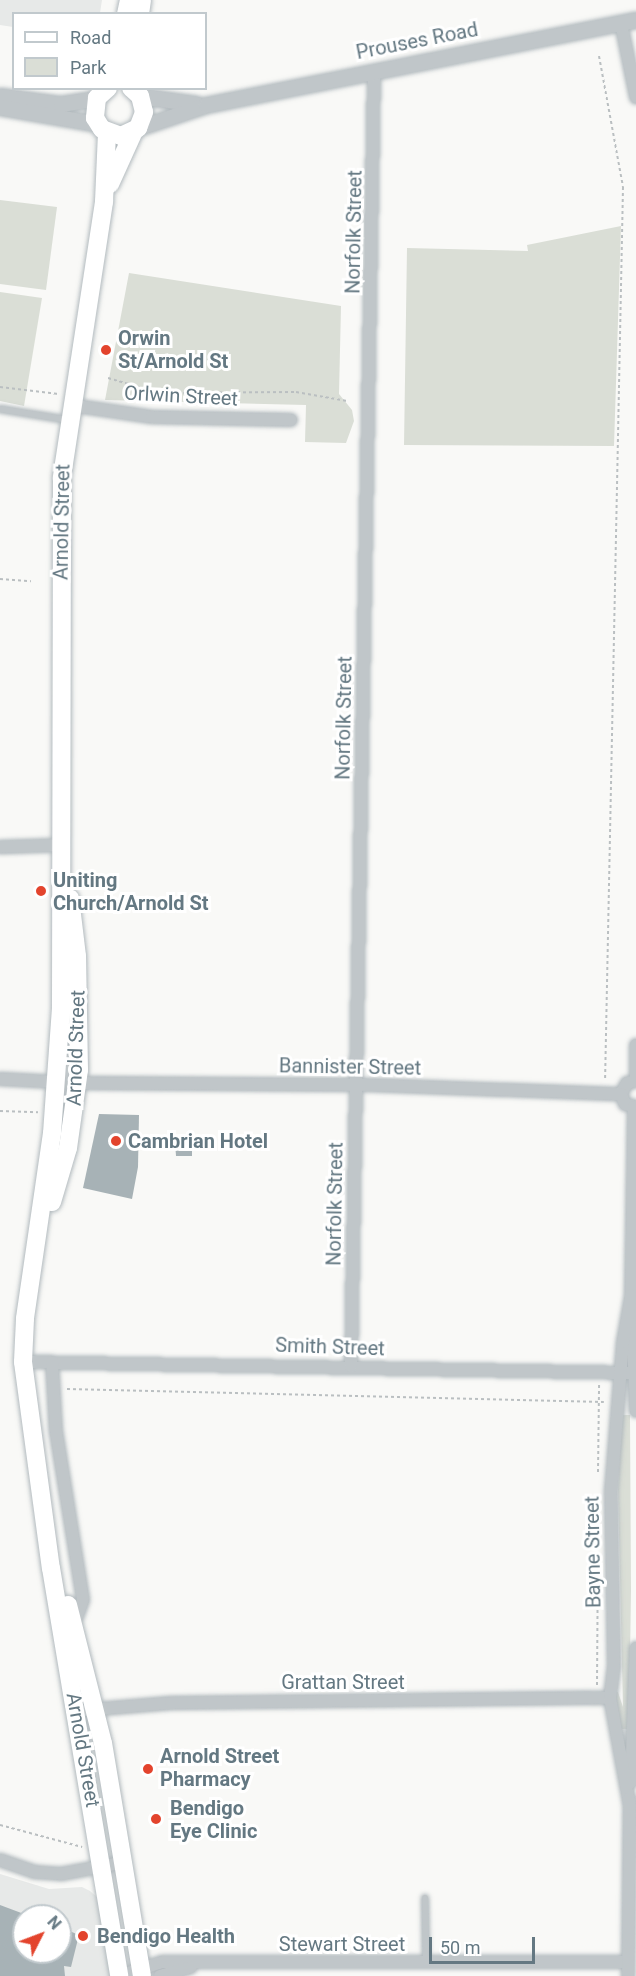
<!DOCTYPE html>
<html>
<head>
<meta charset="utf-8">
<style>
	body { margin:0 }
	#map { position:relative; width:636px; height:1976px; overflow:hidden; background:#f9f9f7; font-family:Roboto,sans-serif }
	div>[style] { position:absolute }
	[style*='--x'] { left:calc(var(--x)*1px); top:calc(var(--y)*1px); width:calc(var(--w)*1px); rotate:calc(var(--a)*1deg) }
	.built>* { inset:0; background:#e7e9e8 }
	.green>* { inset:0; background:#daded6 }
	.building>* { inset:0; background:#a7b2b6 }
	.path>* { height:2px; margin-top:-1px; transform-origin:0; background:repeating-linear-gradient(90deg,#babfc1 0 3px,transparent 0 6px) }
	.roads { filter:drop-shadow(0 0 2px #b2babe) drop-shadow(0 0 2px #b2babe) }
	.service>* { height:6px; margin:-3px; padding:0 3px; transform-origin:3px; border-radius:3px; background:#c0c6c9 }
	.minor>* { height:12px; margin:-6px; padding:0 6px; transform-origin:6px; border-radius:6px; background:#c0c6c9 }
	.tertiary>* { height:15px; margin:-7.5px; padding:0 7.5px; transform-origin:7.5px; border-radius:7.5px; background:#c0c6c9 }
	.secondary>* { height:18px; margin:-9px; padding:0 9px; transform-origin:9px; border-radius:9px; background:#fff }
	.dots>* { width:16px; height:16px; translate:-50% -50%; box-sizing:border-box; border:3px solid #fff; border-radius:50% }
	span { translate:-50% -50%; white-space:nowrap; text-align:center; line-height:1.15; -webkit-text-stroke:6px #fff; paint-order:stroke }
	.street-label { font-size:20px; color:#647882 }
	.poi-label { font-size:20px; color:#647882; font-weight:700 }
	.left { translate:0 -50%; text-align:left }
	.legend { position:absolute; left:12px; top:12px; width:195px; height:78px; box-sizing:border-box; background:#fff; border:2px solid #c1c9cd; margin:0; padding:8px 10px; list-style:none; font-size:18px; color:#647882 }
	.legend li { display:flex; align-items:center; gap:12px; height:30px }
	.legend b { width:30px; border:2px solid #c1c9cd }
	.north { position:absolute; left:12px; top:1904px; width:60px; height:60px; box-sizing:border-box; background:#fff; border:2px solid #c1c9cd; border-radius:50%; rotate:48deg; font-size:16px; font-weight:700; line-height:24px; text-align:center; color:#647882 }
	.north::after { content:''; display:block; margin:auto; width:21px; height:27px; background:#e3442d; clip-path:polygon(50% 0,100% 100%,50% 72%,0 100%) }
	.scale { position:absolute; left:429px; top:1937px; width:106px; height:27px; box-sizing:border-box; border:3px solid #647882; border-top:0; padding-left:8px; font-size:18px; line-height:21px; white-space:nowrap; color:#647882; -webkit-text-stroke:4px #fff; paint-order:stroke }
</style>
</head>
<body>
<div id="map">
	<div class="built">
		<i style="clip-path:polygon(0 0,102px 0,100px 13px,14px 14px,13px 27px,0 25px)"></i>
		<i style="clip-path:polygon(evenodd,0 1874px,49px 1889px,82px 1887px,90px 1891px,98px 1898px,110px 1976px,0 1976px,0 1874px,24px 1916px,60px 1916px,60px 1952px,24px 1952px,24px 1916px)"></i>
	</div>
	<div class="green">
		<i style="clip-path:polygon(0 200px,57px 207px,46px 290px,0 284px)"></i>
		<i style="clip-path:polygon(621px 226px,614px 446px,404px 445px,407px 248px,528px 251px,527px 245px)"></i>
		<i style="clip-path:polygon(129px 273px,341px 306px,339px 394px,352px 410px,354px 421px,346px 443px,305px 442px,306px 405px,105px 400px)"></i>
		<i style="clip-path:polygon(0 292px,42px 298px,24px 406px,0 401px)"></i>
		<i style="clip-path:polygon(622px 1415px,630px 1415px,631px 1590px,629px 1729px,621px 1729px,614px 1693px,618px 1692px,623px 1707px,618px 1489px)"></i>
	</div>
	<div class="building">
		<i style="clip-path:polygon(99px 1114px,139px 1115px,138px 1167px,132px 1199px,83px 1188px)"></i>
		<i style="clip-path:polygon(192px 1141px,192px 1156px,176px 1156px,175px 1142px)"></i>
		<i style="clip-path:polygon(0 1905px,24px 1914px,24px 1952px,60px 1952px,60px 1927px,79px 1935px,71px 1967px,64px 1966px,65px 1976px,0 1976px)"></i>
	</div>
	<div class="path">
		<i style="--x:599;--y:56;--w:133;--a:79.6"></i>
		<i style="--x:623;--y:187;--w:893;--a:91.15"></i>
		<i style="--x:108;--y:378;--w:53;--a:16.4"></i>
		<i style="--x:159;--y:393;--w:137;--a:-0.4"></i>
		<i style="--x:296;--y:392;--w:52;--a:10"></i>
		<i style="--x:0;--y:387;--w:59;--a:6.8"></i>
		<i style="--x:0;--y:579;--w:31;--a:4"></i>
		<i style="--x:0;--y:1111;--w:38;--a:2"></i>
		<i style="--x:67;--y:1389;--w:537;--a:1.39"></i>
		<i style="--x:598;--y:1472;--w:87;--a:-89.3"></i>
		<i style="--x:597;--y:1685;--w:129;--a:-89.6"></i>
		<i style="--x:0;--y:1825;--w:85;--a:15"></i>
	</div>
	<div class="roads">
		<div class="service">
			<i style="--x:0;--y:409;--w:69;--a:9.2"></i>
			<i style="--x:425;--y:1898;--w:64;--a:89.1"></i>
		</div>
		<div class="minor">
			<i style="--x:621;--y:23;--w:76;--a:78.5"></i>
			<i style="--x:70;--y:405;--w:83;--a:8.3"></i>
			<i style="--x:152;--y:417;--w:139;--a:1.2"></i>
			<i style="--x:0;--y:847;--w:64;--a:-1.8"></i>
			<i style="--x:0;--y:1079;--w:56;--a:3.1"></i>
			<i style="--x:636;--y:1081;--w:9;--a:167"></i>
			<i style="--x:627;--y:1083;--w:13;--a:119"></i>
			<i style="--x:621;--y:1094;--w:11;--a:68"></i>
			<i style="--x:625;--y:1104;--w:11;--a:15"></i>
			<i style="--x:636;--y:1081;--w:36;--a:-90"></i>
			<i style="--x:78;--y:1083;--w:293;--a:0.4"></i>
			<i style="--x:371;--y:1085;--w:250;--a:2.1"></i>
			<i style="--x:634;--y:1107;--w:189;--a:90.9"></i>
			<i style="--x:631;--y:1296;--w:115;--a:87.5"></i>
			<i style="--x:23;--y:1362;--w:613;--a:1.03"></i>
			<i style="--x:52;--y:1362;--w:69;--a:86.7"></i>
			<i style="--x:56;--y:1431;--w:171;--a:80.9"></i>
			<i style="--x:83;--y:1600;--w:27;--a:110"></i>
			<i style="--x:351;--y:1366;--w:1295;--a:-88.98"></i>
			<i style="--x:87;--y:1710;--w:84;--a:-4.8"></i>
			<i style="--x:171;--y:1703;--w:439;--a:-0.7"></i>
			<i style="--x:631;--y:1782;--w:134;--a:-87.9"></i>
			<i style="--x:630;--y:1807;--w:111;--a:-100.4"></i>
			<i style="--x:610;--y:1698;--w:31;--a:-83"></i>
			<i style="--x:614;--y:1667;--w:176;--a:-91"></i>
			<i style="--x:611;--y:1491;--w:149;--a:-85.4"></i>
			<i style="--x:623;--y:1342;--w:47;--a:-80.1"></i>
			<i style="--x:0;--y:1860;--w:36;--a:19"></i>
			<i style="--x:34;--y:1872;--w:27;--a:4"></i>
			<i style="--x:61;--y:1874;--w:65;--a:-10.6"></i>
			<i style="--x:119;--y:1976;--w:45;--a:-18"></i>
			<i style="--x:162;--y:1962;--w:466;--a:0"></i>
			<i style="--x:160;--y:1976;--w:32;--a:-16"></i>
			<i style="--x:628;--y:1976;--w:177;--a:-89.4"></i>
		</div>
		<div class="tertiary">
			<i style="--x:0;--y:96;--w:62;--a:7.5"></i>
			<i style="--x:61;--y:104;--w:36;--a:-9"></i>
			<i style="--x:140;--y:96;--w:57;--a:8.1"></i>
			<i style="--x:0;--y:107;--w:99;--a:9.8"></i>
			<i style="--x:138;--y:128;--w:72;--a:-18.7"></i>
			<i style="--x:206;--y:105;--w:438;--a:-11.2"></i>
		</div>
		<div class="secondary">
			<i style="--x:126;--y:14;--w:14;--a:-78"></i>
			<i style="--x:140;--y:14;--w:14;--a:-82"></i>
			<i style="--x:108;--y:88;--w:15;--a:138"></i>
			<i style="--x:97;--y:98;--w:20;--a:96"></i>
			<i style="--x:95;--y:118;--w:13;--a:58"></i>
			<i style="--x:102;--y:129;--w:20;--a:20"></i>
			<i style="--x:121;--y:136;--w:19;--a:-25"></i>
			<i style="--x:138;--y:128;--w:17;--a:-69"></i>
			<i style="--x:144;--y:112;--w:16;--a:-104"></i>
			<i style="--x:140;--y:96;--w:12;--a:-138"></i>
			<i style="--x:107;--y:133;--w:69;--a:92.5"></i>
			<i style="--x:104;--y:202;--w:279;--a:98.7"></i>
			<i style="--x:62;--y:478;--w:530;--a:90.11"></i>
			<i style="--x:61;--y:1008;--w:125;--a:94.1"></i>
			<i style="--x:52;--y:1133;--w:188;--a:98.3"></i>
			<i style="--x:25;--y:1319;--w:43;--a:92.7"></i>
			<i style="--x:23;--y:1362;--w:208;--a:82.3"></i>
			<i style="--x:51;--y:1568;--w:414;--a:80.5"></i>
			<i style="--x:110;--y:184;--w:58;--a:-65.6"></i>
			<i style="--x:52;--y:1202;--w:56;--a:-73.5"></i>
			<i style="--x:68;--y:1148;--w:79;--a:-82"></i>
			<i style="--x:79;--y:1070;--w:114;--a:-91"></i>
			<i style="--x:77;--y:956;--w:58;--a:-96.9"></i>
			<i style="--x:68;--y:1605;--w:142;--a:75.8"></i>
			<i style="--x:103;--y:1743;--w:236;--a:80.5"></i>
		</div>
	</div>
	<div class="dots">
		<i style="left:106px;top:350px;background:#e3442d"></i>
		<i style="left:41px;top:891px;background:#e3442d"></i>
		<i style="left:116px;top:1141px;background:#e3442d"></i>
		<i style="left:148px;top:1769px;background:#e3442d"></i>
		<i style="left:156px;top:1819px;background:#e3442d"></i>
		<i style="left:83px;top:1936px;background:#e3442d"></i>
	</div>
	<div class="street-label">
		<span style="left:417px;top:41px;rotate:-11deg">Prouses Road</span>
		<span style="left:354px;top:232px;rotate:-89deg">Norfolk Street</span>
		<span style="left:181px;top:396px;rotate:3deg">Orlwin Street</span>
		<span style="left:62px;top:522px;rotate:-89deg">Arnold Street</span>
		<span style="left:344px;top:718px;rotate:-89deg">Norfolk Street</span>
		<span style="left:76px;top:1048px;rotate:-88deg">Arnold Street</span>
		<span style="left:350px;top:1067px;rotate:1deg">Bannister Street</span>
		<span style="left:335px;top:1204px;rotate:-89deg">Norfolk Street</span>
		<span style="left:330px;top:1347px;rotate:2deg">Smith Street</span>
		<span style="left:593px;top:1552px;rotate:-91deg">Bayne Street</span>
		<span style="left:343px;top:1682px">Grattan Street</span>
		<span style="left:83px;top:1750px;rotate:80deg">Arnold Street</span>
		<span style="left:342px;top:1944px">Stewart Street</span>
	</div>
	<div class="poi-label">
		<span class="left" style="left:118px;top:350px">Orwin<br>St/Arnold St</span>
		<span class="left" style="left:53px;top:892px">Uniting<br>Church/Arnold St</span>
		<span class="left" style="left:128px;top:1141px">Cambrian Hotel</span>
		<span class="left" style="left:160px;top:1768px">Arnold Street<br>Pharmacy</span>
		<span class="left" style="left:170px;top:1820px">Bendigo<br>Eye Clinic</span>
		<span class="left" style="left:97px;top:1936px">Bendigo Health</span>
	</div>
	<ul class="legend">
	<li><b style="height:8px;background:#fff"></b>Road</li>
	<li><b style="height:16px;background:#daded6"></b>Park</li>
	</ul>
	<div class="north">N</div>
	<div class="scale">50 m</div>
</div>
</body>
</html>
